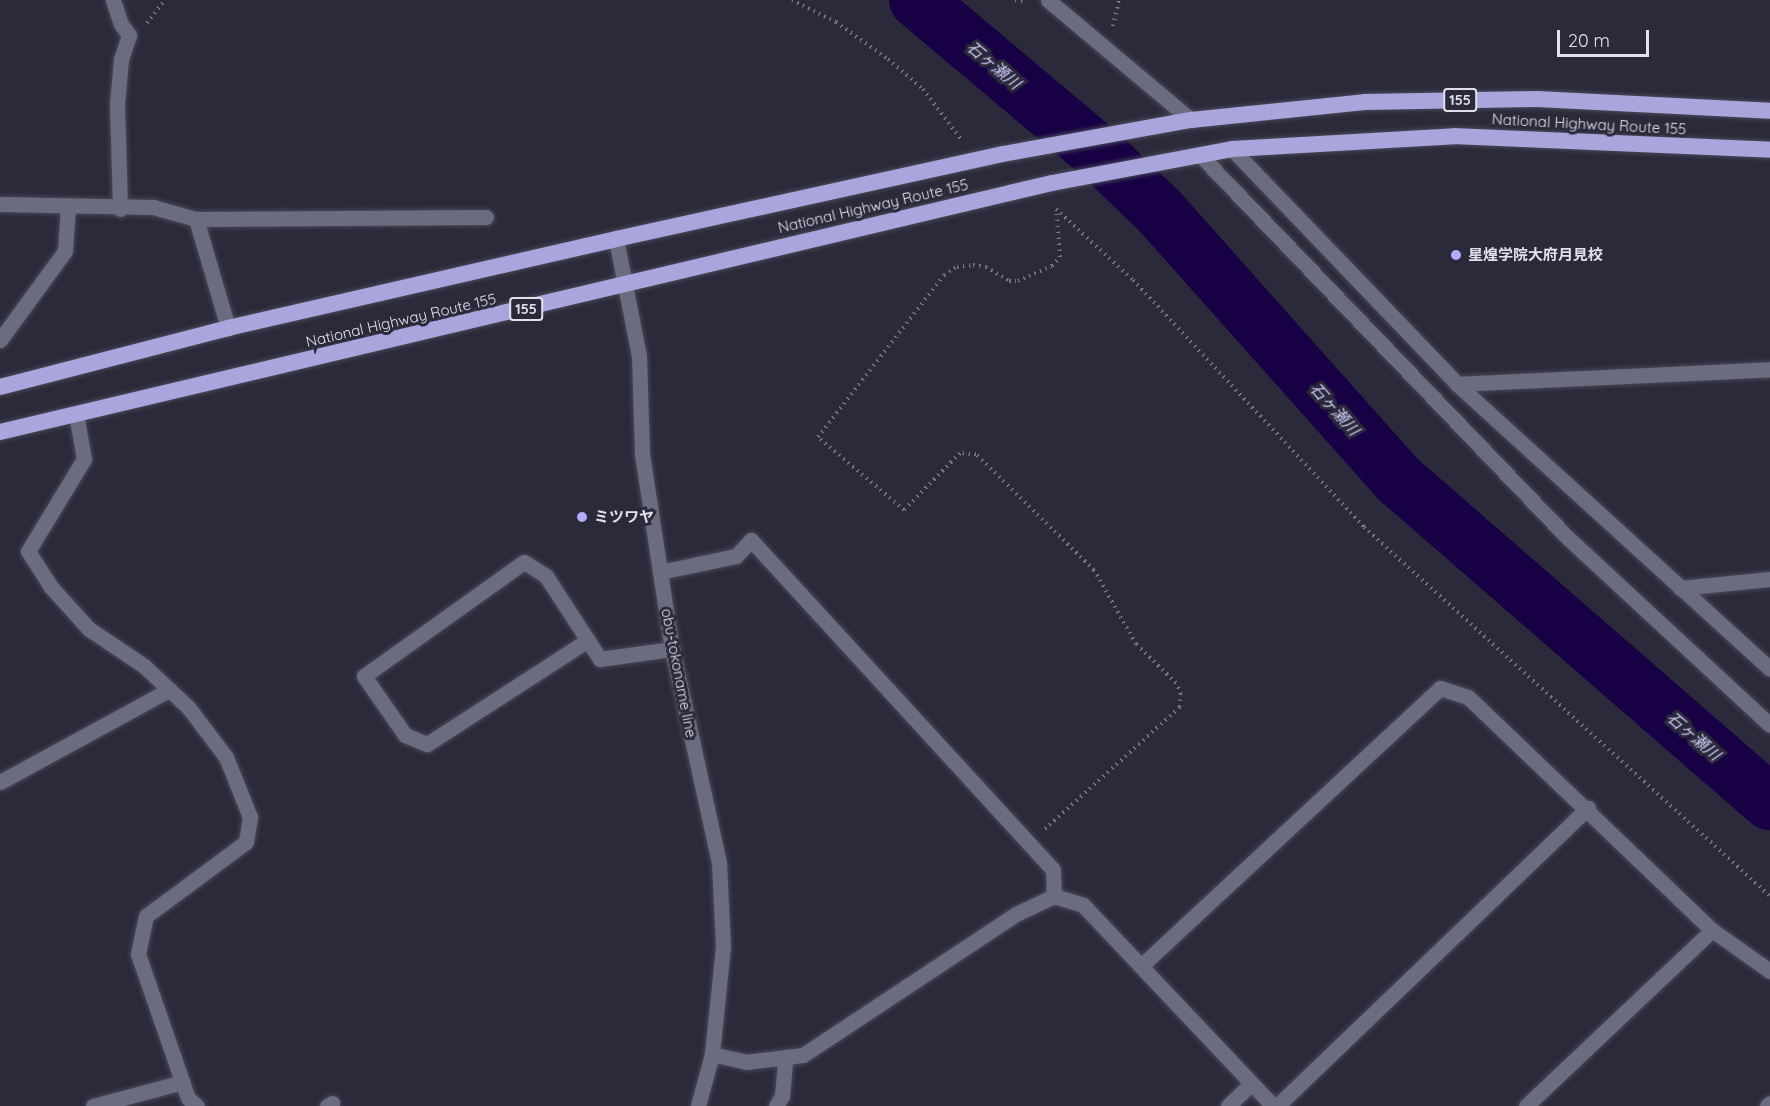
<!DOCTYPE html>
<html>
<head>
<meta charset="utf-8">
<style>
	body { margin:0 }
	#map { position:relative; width:1770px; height:1106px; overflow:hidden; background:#2b2a3b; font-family:Quicksand,"Noto Sans JP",sans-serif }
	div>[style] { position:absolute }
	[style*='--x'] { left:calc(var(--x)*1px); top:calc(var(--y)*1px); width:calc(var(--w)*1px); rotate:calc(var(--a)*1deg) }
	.river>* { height:56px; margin:-28px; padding:0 28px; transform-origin:28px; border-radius:28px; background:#170144 }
	.path>* { height:4px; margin-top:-2px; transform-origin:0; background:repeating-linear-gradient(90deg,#767584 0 1.5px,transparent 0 6px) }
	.roads { filter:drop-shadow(0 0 2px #494857) drop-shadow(0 0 2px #494857) }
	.minor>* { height:15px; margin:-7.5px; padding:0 7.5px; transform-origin:7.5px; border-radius:7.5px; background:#6c6c80 }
	.tertiary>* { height:15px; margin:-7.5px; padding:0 7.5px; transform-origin:7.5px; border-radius:7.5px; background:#6c6c80 }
	.secondary>* { height:15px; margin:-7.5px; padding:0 7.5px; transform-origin:7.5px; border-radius:7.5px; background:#6c6c80 }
	.trunk>* { height:16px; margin:-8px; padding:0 8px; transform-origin:8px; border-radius:8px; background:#a8a6dc }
	.dots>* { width:16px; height:16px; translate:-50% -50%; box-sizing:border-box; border:3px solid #2b2a3b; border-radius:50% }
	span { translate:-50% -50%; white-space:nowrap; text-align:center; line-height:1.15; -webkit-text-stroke:6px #2b2a3b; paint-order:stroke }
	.shield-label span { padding:2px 4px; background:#2b2a3b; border:2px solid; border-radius:4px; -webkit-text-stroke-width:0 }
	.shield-label { font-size:14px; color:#e1e1ed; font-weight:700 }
	.street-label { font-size:15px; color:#e1e1ed }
	.poi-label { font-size:15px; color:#e1e1ed; font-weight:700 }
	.left { translate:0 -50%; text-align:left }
	.water-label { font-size:16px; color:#cbcaf3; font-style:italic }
	.scale { position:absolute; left:1557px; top:30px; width:92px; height:27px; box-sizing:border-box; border:3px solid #e1e1ed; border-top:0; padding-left:8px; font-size:18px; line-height:21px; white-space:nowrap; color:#e1e1ed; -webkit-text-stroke:4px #2b2a3b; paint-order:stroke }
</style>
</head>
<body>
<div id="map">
	<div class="river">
		<i style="--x:917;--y:0;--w:241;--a:40.1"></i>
		<i style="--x:1101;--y:155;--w:83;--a:44"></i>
		<i style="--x:1161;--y:213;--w:358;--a:48.3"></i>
		<i style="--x:1399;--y:480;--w:491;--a:41"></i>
	</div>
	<div class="path">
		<i style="--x:792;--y:0;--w:49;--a:26.6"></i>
		<i style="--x:836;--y:22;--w:64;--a:35.4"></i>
		<i style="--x:888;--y:59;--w:46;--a:40.6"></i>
		<i style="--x:923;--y:89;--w:63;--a:52.8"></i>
		<i style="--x:1015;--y:0;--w:11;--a:10"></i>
		<i style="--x:147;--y:23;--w:29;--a:-52"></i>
		<i style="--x:1113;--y:26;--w:27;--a:-77"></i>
		<i style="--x:1045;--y:829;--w:182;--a:-42.1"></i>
		<i style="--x:1180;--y:707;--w:13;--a:-86"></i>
		<i style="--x:1181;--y:694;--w:12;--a:-114"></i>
		<i style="--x:1176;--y:683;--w:56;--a:-135.7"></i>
		<i style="--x:1136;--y:644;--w:85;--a:-119.6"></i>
		<i style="--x:1094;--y:570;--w:165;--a:-135.5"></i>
		<i style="--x:976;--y:454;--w:16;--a:-176"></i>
		<i style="--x:960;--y:453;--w:80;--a:134.5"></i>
		<i style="--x:904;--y:510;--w:113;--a:-139.7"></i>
		<i style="--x:818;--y:437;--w:205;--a:-52.1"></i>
		<i style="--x:944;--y:275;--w:15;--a:-32"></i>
		<i style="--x:957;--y:267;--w:16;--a:-7"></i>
		<i style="--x:973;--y:265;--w:13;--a:9"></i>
		<i style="--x:986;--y:267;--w:27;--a:31"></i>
		<i style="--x:1009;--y:281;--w:9;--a:0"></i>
		<i style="--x:1018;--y:281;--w:37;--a:-24"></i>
		<i style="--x:1052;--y:266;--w:12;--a:-48"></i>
		<i style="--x:1060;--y:257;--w:48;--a:-94.8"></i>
		<i style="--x:1056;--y:209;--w:105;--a:42.7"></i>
		<i style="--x:1133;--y:280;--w:338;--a:46.9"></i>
		<i style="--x:1364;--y:527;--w:549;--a:42.27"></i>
	</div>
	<div class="roads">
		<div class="minor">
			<i style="--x:113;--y:0;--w:25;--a:72"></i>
			<i style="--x:121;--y:24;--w:14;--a:54"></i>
			<i style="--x:129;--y:35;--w:25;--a:108"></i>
			<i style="--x:121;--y:59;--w:46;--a:95"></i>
			<i style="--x:117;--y:105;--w:104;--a:88.3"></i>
			<i style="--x:1048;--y:0;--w:187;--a:40"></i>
			<i style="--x:1232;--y:149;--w:325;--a:46.2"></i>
			<i style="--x:1457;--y:384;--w:423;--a:42.3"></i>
			<i style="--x:1202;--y:157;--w:528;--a:46.15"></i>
			<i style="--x:1568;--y:538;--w:275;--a:42.8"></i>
			<i style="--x:0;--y:204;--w:153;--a:1.1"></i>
			<i style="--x:153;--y:207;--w:45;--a:15.6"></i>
			<i style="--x:196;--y:219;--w:290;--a:-0.4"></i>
			<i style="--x:0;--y:340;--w:110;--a:-53.9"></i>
			<i style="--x:65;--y:251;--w:44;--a:-86.1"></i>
			<i style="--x:1457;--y:384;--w:313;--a:-2.7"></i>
			<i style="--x:76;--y:414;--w:46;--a:79.9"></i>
			<i style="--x:84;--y:459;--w:108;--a:121.3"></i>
			<i style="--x:28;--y:551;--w:43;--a:57.4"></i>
			<i style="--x:51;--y:587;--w:57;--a:47.9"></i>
			<i style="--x:89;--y:629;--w:66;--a:33.9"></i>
			<i style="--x:144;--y:666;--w:60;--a:43"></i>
			<i style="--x:188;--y:707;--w:63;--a:52.8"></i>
			<i style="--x:226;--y:757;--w:65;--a:68.2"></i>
			<i style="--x:250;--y:817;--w:25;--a:99"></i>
			<i style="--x:246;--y:842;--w:124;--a:143.5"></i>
			<i style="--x:146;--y:916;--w:39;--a:102"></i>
			<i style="--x:138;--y:954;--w:152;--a:70.9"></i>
			<i style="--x:188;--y:1098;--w:12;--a:42"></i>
			<i style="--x:1680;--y:588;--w:90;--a:-5.7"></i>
			<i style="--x:588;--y:640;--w:192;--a:147.1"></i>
			<i style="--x:427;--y:744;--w:24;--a:-158"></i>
			<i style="--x:405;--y:735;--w:72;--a:-124.8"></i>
			<i style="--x:364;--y:676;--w:196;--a:-35.5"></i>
			<i style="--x:524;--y:562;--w:26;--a:32"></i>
			<i style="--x:546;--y:576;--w:99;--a:57"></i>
			<i style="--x:600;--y:659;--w:73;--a:-7.9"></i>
			<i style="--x:0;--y:782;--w:192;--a:-28.6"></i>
			<i style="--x:1141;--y:966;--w:408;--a:-42.9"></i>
			<i style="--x:1440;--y:688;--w:29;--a:18"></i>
			<i style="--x:1468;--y:697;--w:337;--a:43.7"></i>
			<i style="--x:1712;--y:930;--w:71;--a:35.3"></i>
			<i style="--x:712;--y:1054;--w:35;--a:13"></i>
			<i style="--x:746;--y:1062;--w:57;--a:-7"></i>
			<i style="--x:803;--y:1055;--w:255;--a:-33.5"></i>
			<i style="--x:1016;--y:914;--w:42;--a:-25.3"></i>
			<i style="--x:93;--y:1106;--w:93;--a:-14.9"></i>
			<i style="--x:327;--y:1106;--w:6;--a:-31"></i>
			<i style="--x:776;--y:1106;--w:12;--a:-59"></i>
			<i style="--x:782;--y:1096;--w:35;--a:-85"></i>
			<i style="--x:1228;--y:1106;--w:30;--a:-44"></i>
			<i style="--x:1277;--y:1106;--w:431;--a:-43.8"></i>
			<i style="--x:1526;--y:1106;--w:256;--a:-43.4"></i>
			<i style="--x:1767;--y:1106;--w:4;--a:-45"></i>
		</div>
		<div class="tertiary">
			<i style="--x:196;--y:219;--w:114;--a:73.6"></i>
			<i style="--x:660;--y:572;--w:78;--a:-11.9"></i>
			<i style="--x:736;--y:556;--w:22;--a:-47"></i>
			<i style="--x:751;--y:540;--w:447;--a:47.5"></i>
			<i style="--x:1053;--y:870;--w:26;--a:88"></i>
			<i style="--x:1054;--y:896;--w:30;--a:17"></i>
			<i style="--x:1083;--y:905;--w:277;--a:46.6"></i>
		</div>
		<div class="secondary">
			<i style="--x:616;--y:239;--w:119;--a:78.9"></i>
			<i style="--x:639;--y:356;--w:98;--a:88.2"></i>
			<i style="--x:642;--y:454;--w:197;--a:81.3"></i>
			<i style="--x:672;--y:649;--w:218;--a:77.6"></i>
			<i style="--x:719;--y:862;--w:85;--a:87.3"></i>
			<i style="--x:723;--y:947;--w:108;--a:95.9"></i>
			<i style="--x:712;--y:1054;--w:54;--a:105.1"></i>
		</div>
		<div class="trunk">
			<i style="--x:0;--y:387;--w:236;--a:-14.5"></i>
			<i style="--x:228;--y:328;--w:398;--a:-12.9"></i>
			<i style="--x:616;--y:239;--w:396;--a:-12.4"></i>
			<i style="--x:1003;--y:154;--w:191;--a:-10.3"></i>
			<i style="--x:1191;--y:120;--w:174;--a:-5.9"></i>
			<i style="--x:1364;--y:102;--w:173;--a:-1"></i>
			<i style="--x:1537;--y:99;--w:233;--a:2.9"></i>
			<i style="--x:0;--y:432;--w:1081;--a:-13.32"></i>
			<i style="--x:1052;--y:183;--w:183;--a:-10.7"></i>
			<i style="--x:1232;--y:149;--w:223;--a:-3.3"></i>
			<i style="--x:1455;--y:136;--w:315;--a:2.5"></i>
		</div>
	</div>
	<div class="dots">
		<i style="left:1456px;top:255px;background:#b2adf9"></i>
		<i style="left:582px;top:517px;background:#b2adf9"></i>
	</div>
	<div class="shield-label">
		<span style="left:1460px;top:100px">155</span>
		<span style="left:526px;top:309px">155</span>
	</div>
	<div class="street-label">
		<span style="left:1589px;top:124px;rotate:3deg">National Highway Route 155</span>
		<span style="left:873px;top:206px;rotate:-13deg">National Highway Route 155</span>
		<span style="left:401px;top:320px;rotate:-13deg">National Highway Route 155</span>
		<span style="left:679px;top:673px;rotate:79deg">obu-tokoname line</span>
	</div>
	<div class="poi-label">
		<span class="left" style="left:1468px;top:255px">星煌学院大府月見校</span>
		<span class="left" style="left:594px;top:517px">ミツワヤ</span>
	</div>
	<div class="water-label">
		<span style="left:994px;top:65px;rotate:40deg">石ヶ瀬川</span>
		<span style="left:1335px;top:409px;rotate:48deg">石ヶ瀬川</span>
		<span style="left:1694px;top:736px;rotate:41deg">石ヶ瀬川</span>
	</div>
	<div class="scale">20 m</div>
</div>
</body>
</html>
